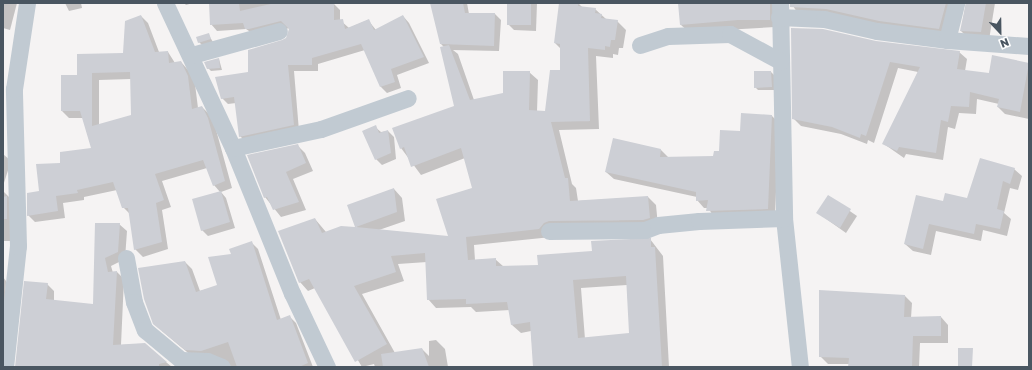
<!DOCTYPE html>
<html>
<head>
<meta charset="utf-8">
<style>
	body { margin:0 }
	#map { position:relative; width:1032px; height:370px; overflow:hidden; background:#f5f3f3; font-family:"Golos Text",sans-serif }
	div>[style] { position:absolute }
	[style*='--x'] { left:calc(var(--x)*1px); top:calc(var(--y)*1px); width:calc(var(--w)*1px); rotate:calc(var(--a)*1deg) }
	.shadow>* { inset:0; background:#0003 }
	.building>* { inset:0; background:#cdcfd5 }
	.minor>* { height:17px; margin:-8.5px; padding:0 8.5px; transform-origin:8.5px; border-radius:8.5px; background:#c1cad2 }
	span { translate:-50% -50%; white-space:nowrap; text-align:center; line-height:1.15; -webkit-text-stroke:4px #fff; paint-order:stroke }
	.frame { position:absolute; inset:0; border:4px solid #4a5661; pointer-events:none }
	.north { position:absolute; left:980px; top:12px; width:40px; height:40px; -webkit-text-stroke:3px #fff; paint-order:stroke; rotate:158deg; font-size:11px; font-weight:700; line-height:16px; text-align:center; color:#4a5661 }
	.north::after { content:''; display:block; margin:auto; width:14px; height:18px; background:#4a5661; clip-path:polygon(50% 0,100% 100%,50% 72%,0 100%) }
</style>
</head>
<body>
<div id="map">
	<div class="shadow">
		<i style="clip-path:polygon(3px 3px,17px 3px,10px 30px,3px 28px)"></i>
		<i style="clip-path:polygon(65px 3px,81px 3px,82px 8px,69px 11px)"></i>
		<i style="clip-path:polygon(184px 3px,193px 3px,186px 5px)"></i>
		<i style="clip-path:polygon(210px 3px,334px 4px,340px 10px,340px 20px,349px 28px,368px 20px,376px 30px,403px 16px,409px 23px,429px 63px,397px 75px,401px 88px,387px 93px,381px 87px,365px 50px,318px 64px,318px 71px,294px 71px,299px 131px,246px 142px,240px 136px,236px 103px,228px 104px,222px 98px,287px 38px,290px 28px,255px 35px,246px 29px,217px 31px,211px 24px)"></i>
		<i style="clip-path:polygon(evenodd,431px 3px,467px 3px,469px 14px,495px 14px,501px 20px,499px 51px,453px 50px,458px 54px,474px 100px,504px 94px,529px 72px,538px 80px,537px 112px,546px 112px,561px 71px,561px 49px,555px 43px,560px 3px,579px 4px,583px 8px,595px 9px,606px 19px,617px 21px,626px 30px,623px 48px,619px 48px,618px 55px,613px 54px,613px 58px,596px 56px,599px 129px,559px 130px,572px 184px,576px 188px,578px 201px,648px 197px,656px 205px,658px 226px,474px 245px,475px 260px,495px 259px,504px 267px,539px 266px,650px 239px,663px 256px,669px 367px,534px 367px,531px 331px,521px 333px,512px 325px,510px 310px,476px 312px,471px 307px,436px 308px,428px 299px,427px 262px,398px 264px,404px 281px,362px 294px,395px 353px,422px 349px,429px 356px,429px 341px,436px 340px,445px 349px,448px 367px,375px 367px,374px 364px,362px 367px,315px 288px,308px 291px,300px 282px,315px 219px,326px 232px,357px 228px,348px 206px,394px 189px,402px 198px,405px 221px,379px 230px,449px 237px,474px 188px,465px 158px,421px 175px,401px 148px,455px 106px,444px 47px,441px 44px,431px 3px,627px 285px,630px 334px,585px 339px,581px 288px,627px 285px)"></i>
		<i style="clip-path:polygon(508px 3px,537px 3px,536px 31px,514px 30px,508px 24px)"></i>
		<i style="clip-path:polygon(679px 3px,775px 3px,775px 27px,689px 32px,681px 25px)"></i>
		<i style="clip-path:polygon(791px 3px,959px 3px,947px 36px,799px 15px)"></i>
		<i style="clip-path:polygon(966px 3px,995px 3px,989px 40px,968px 38px,961px 31px)"></i>
		<i style="clip-path:polygon(evenodd,141px 16px,148px 23px,159px 52px,168px 52px,175px 63px,181px 62px,188px 70px,195px 84px,198px 108px,202px 107px,209px 114px,215px 126px,232px 188px,221px 192px,226px 198px,235px 228px,208px 236px,202px 230px,220px 192px,214px 185px,207px 168px,162px 181px,171px 207px,162px 210px,168px 249px,143px 257px,135px 249px,130px 214px,123px 207px,117px 190px,84px 197px,84px 200px,63px 203px,65px 218px,35px 222px,28px 215px,40px 192px,61px 164px,92px 149px,83px 118px,69px 118px,62px 111px,79px 76px,124px 54px,141px 16px,131px 79px,132px 116px,99px 125px,99px 80px,131px 79px)"></i>
		<i style="clip-path:polygon(208px 34px,213px 42px,202px 45px,199px 42px)"></i>
		<i style="clip-path:polygon(875px 42px,959px 52px,967px 59px,965px 71px,989px 74px,993px 57px,1029px 64px,1029px 119px,1005px 114px,998px 107px,999px 104px,977px 99px,976px 114px,959px 113px,955px 129px,948px 127px,943px 160px,906px 154px,904px 158px,884px 144px,918px 72px,898px 68px,874px 143px,868px 140px,867px 144px,841px 134px,801px 126px,793px 118px)"></i>
		<i style="clip-path:polygon(219px 59px,222px 70px,211px 71px,208px 68px)"></i>
		<i style="clip-path:polygon(771px 72px,774px 75px,774px 90px,758px 90px,755px 87px)"></i>
		<i style="clip-path:polygon(772px 116px,779px 123px,775px 215px,715px 218px,708px 208px,704px 208px,697px 200px,697px 197px,614px 179px,606px 172px,614px 139px,661px 150px,669px 158px,714px 157px,741px 132px)"></i>
		<i style="clip-path:polygon(375px 127px,381px 132px,388px 131px,394px 137px,396px 159px,382px 165px,376px 159px)"></i>
		<i style="clip-path:polygon(297px 145px,305px 153px,313px 171px,293px 179px,306px 210px,281px 217px,265px 197px)"></i>
		<i style="clip-path:polygon(3px 154px,11px 161px,3px 186px)"></i>
		<i style="clip-path:polygon(1014px 169px,1022px 176px,1018px 190px,1010px 188px,1004px 213px,1011px 219px,1007px 236px,983px 230px,981px 241px,936px 231px,931px 255px,913px 251px,905px 244px,944px 202px,968px 199px)"></i>
		<i style="clip-path:polygon(3px 191px,10px 198px,10px 241px,3px 241px)"></i>
		<i style="clip-path:polygon(828px 196px,857px 216px,846px 233px,818px 213px)"></i>
		<i style="clip-path:polygon(96px 224px,119px 224px,127px 231px,125px 259px,111px 266px,113px 273px,117px 272px,124px 279px,121px 345px,144px 344px,172px 367px,16px 367px,47px 284px,54px 291px,54px 301px,94px 305px)"></i>
		<i style="clip-path:polygon(251px 242px,258px 249px,281px 320px,289px 316px,296px 323px,313px 367px,232px 367px,218px 358px,193px 357px,162px 331px,185px 262px,192px 269px,200px 291px,218px 286px,232px 255px)"></i>
		<i style="clip-path:polygon(3px 277px,6px 281px,3px 363px)"></i>
		<i style="clip-path:polygon(905px 296px,912px 303px,911px 318px,941px 317px,948px 325px,948px 343px,920px 343px,919px 367px,850px 367px,850px 364px,828px 364px,820px 356px)"></i>
	</div>
	<div class="building">
		<i style="clip-path:polygon(209px 3px,239px 3px,240px 11px,275px 3px,334px 3px,334px 20px,343px 19px,345px 29px,369px 19px,374px 30px,403px 15px,424px 57px,391px 69px,395px 82px,380px 87px,361px 44px,312px 58px,312px 65px,288px 65px,294px 125px,239px 137px,234px 97px,221px 99px,215px 77px,248px 72px,248px 50px,282px 40px,286px 38px,289px 29px,281px 21px,249px 29px,245px 29px,243px 23px,210px 25px)"></i>
		<i style="clip-path:polygon(430px 3px,463px 3px,465px 13px,495px 13px,494px 46px,440px 44px)"></i>
		<i style="clip-path:polygon(507px 3px,531px 3px,531px 25px,507px 25px)"></i>
		<i style="clip-path:polygon(evenodd,559px 3px,579px 3px,578px 6px,596px 8px,595px 13px,602px 14px,601px 18px,618px 20px,615px 40px,611px 40px,610px 47px,605px 46px,605px 50px,588px 48px,590px 121px,551px 122px,565px 178px,568px 178px,570px 201px,648px 196px,650px 218px,643px 220px,549px 221px,544px 223px,539px 229px,466px 237px,468px 260px,496px 258px,496px 266px,538px 265px,537px 255px,592px 251px,591px 241px,651px 238px,651px 247px,655px 247px,662px 367px,533px 367px,530px 322px,511px 325px,507px 302px,466px 304px,466px 299px,427px 300px,425px 253px,391px 256px,396px 272px,354px 286px,387px 344px,355px 362px,309px 279px,299px 283px,278px 231px,315px 218px,322px 233px,341px 226px,355px 227px,347px 205px,394px 188px,397px 212px,356px 227px,448px 236px,436px 199px,472px 188px,461px 148px,411px 167px,404px 147px,400px 149px,392px 128px,454px 106px,440px 47px,449px 45px,470px 100px,503px 93px,503px 71px,530px 71px,529px 110px,545px 111px,550px 70px,560px 70px,560px 44px,554px 43px,559px 3px,626px 276px,629px 333px,578px 338px,573px 280px,626px 276px)"></i>
		<i style="clip-path:polygon(678px 3px,770px 3px,770px 20px,738px 20px,680px 25px)"></i>
		<i style="clip-path:polygon(790px 3px,946px 3px,939px 29px,879px 21px,826px 9px,790px 7px)"></i>
		<i style="clip-path:polygon(966px 3px,986px 3px,981px 32px,960px 31px)"></i>
		<i style="clip-path:polygon(evenodd,141px 15px,155px 52px,168px 51px,169px 63px,181px 61px,188px 76px,192px 109px,202px 106px,208px 118px,225px 181px,213px 186px,203px 160px,155px 174px,164px 200px,156px 203px,162px 242px,134px 250px,128px 208px,122px 208px,113px 182px,77px 190px,78px 193px,56px 196px,58px 211px,27px 216px,27px 193px,39px 191px,36px 164px,60px 163px,60px 152px,91px 148px,80px 111px,61px 111px,61px 75px,77px 75px,77px 54px,123px 53px,125px 21px,141px 15px,130px 72px,131px 115px,92px 126px,92px 73px,130px 72px)"></i>
		<i style="clip-path:polygon(791px 28px,823px 29px,876px 41px,960px 51px,957px 69px,989px 73px,992px 55px,1029px 63px,1020px 112px,997px 107px,999px 99px,970px 92px,969px 107px,951px 106px,948px 122px,941px 120px,936px 153px,899px 147px,897px 151px,882px 144px,920px 67px,890px 62px,866px 136px,861px 134px,860px 138px,832px 127px,792px 119px)"></i>
		<i style="clip-path:polygon(209px 33px,211px 39px,198px 43px,196px 37px)"></i>
		<i style="clip-path:polygon(219px 58px,220px 68px,207px 69px,204px 62px)"></i>
		<i style="clip-path:polygon(754px 71px,771px 71px,772px 87px,754px 88px)"></i>
		<i style="clip-path:polygon(741px 113px,772px 115px,768px 209px,706px 211px,708px 200px,696px 201px,696px 192px,605px 172px,613px 138px,661px 149px,660px 157px,713px 156px,714px 151px,719px 151px,720px 130px,740px 131px)"></i>
		<i style="clip-path:polygon(376px 125px,379px 133px,388px 130px,391px 153px,375px 160px,362px 131px)"></i>
		<i style="clip-path:polygon(298px 144px,306px 163px,286px 172px,299px 202px,273px 210px,267px 197px,264px 198px,247px 155px)"></i>
		<i style="clip-path:polygon(980px 158px,1015px 168px,1010px 184px,1003px 181px,997px 209px,1004px 211px,1000px 229px,976px 224px,974px 234px,929px 224px,923px 249px,904px 244px,916px 195px,943px 201px,945px 193px,967px 198px)"></i>
		<i style="clip-path:polygon(221px 191px,230px 222px,201px 231px,192px 199px)"></i>
		<i style="clip-path:polygon(828px 195px,851px 209px,840px 228px,816px 213px)"></i>
		<i style="clip-path:polygon(7px 196px,7px 219px,3px 219px,3px 197px)"></i>
		<i style="clip-path:polygon(95px 223px,120px 223px,118px 252px,105px 258px,108px 272px,117px 271px,113px 345px,145px 343px,167px 362px,159px 364px,159px 367px,15px 367px,24px 281px,48px 283px,46px 299px,93px 304px)"></i>
		<i style="clip-path:polygon(252px 241px,277px 320px,290px 315px,308px 363px,299px 367px,237px 367px,228px 342px,201px 351px,185px 350px,153px 324px,144px 299px,138px 268px,185px 261px,196px 292px,217px 285px,208px 257px,231px 254px,229px 249px)"></i>
		<i style="clip-path:polygon(819px 290px,905px 295px,904px 317px,941px 316px,941px 336px,913px 336px,912px 367px,848px 367px,849px 358px,819px 357px)"></i>
		<i style="clip-path:polygon(422px 348px,429px 367px,383px 367px,381px 354px)"></i>
		<i style="clip-path:polygon(958px 348px,973px 348px,972px 367px,958px 367px)"></i>
	</div>
	<div class="minor">
		<i style="--x:165;--y:3;--w:160;--a:64.9"></i>
		<i style="--x:233;--y:148;--w:157;--a:67.9"></i>
		<i style="--x:292;--y:293;--w:82;--a:64.7"></i>
		<i style="--x:780;--y:3;--w:215;--a:88.9"></i>
		<i style="--x:784;--y:218;--w:150;--a:83.9"></i>
		<i style="--x:779;--y:17;--w:45;--a:2.5"></i>
		<i style="--x:824;--y:19;--w:54;--a:12.8"></i>
		<i style="--x:877;--y:31;--w:71;--a:7.3"></i>
		<i style="--x:947;--y:40;--w:82;--a:4.2"></i>
		<i style="--x:947;--y:40;--w:38;--a:-76"></i>
		<i style="--x:640;--y:45;--w:29;--a:-18"></i>
		<i style="--x:668;--y:36;--w:62;--a:-1.8"></i>
		<i style="--x:730;--y:34;--w:57;--a:28.4"></i>
		<i style="--x:192;--y:55;--w:90;--a:-15.4"></i>
		<i style="--x:233;--y:148;--w:90;--a:-12.2"></i>
		<i style="--x:321;--y:129;--w:92;--a:-19.6"></i>
		<i style="--x:549;--y:231;--w:96;--a:-0.6"></i>
		<i style="--x:645;--y:230;--w:14;--a:-21"></i>
		<i style="--x:658;--y:225;--w:41;--a:-5.6"></i>
		<i style="--x:699;--y:221;--w:85;--a:-2"></i>
		<i style="--x:126;--y:258;--w:45;--a:79.7"></i>
		<i style="--x:134;--y:302;--w:30;--a:69"></i>
		<i style="--x:145;--y:330;--w:47;--a:39.8"></i>
		<i style="--x:181;--y:360;--w:26;--a:2"></i>
		<i style="--x:207;--y:361;--w:16;--a:22"></i>
		<i style="--x:5;--y:367;--w:122;--a:-83.9"></i>
		<i style="--x:18;--y:246;--w:157;--a:-91.5"></i>
		<i style="--x:14;--y:89;--w:87;--a:-81.4"></i>
	</div>
	<div class="frame"></div>
	<div class="north">N</div>
</div>
</body>
</html>
